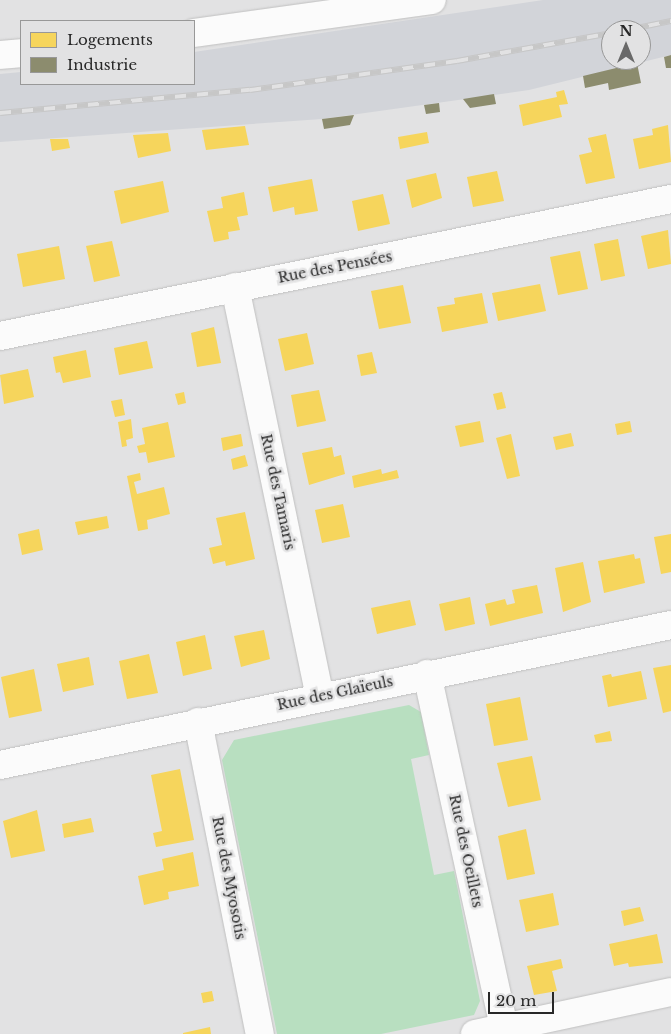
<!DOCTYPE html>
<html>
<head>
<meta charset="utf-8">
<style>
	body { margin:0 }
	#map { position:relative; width:671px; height:1034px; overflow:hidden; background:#e2e2e3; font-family:"Libre Baskerville",serif }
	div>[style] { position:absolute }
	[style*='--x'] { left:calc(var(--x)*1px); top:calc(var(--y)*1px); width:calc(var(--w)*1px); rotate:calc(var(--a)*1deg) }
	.built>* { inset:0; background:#d2d4d9 }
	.green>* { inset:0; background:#b8dfc0 }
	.homes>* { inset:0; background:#f6d55c }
	.industry>* { inset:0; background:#8c8c6e }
	.roads { filter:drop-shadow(0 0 1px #c0c0c0) drop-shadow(0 0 1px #c0c0c0) }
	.minor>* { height:28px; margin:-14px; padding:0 14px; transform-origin:14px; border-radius:14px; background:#fbfbfb }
	.rail>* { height:5.5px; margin-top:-2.75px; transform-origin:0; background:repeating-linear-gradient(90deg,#e2e2e3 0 11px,#c7c7c7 0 22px); box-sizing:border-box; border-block:1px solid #c7c7c7 }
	span { translate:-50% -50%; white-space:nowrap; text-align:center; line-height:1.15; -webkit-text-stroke:5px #e2e2e3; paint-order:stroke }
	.street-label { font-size:14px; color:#282828 }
	.legend { position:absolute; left:20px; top:20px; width:175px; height:65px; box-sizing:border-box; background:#e2e2e3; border:1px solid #989898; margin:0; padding:6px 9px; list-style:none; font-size:15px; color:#282828 }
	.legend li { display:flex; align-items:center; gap:10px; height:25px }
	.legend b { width:25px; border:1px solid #989898 }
	.north { position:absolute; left:601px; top:20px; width:50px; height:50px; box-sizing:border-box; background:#e2e2e3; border:1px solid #989898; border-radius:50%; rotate:0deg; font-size:14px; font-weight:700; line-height:20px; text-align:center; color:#282828 }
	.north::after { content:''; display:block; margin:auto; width:18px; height:22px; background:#696969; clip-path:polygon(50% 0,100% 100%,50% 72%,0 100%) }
	.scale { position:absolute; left:488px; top:992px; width:66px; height:22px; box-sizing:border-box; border:2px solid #282828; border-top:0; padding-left:6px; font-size:15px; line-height:18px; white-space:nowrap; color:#282828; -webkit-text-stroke:4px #e2e2e3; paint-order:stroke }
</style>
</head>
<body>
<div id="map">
	<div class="built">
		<i style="clip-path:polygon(evenodd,543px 0,671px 0,671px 55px,529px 90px,322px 119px,0 142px,0 74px,21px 72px,21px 84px,194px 84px,194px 52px,543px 0,611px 30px,641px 30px,641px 60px,611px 60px,611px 30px)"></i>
	</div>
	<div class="green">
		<i style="clip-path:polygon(409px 705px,421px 712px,429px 755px,411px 759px,434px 875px,454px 871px,480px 1001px,474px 1015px,381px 1034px,277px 1034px,222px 760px,234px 740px)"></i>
	</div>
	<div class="homes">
		<i style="clip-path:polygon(564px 90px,568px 104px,559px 105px,562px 117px,523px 126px,519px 105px,557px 97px,556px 92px)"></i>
		<i style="clip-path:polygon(668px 125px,671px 162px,639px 169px,633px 139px,653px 135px,652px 129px)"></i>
		<i style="clip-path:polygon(245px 126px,249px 145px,206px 150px,202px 130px)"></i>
		<i style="clip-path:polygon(427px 132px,429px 143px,400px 149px,398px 137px)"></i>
		<i style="clip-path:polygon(168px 133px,171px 151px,138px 158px,133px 135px)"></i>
		<i style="clip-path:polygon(606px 134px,615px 178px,586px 184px,579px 155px,592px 152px,588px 138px)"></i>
		<i style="clip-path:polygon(50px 139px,68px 139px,70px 148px,52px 151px)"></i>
		<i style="clip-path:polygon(497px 171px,504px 201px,473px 207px,467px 177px)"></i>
		<i style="clip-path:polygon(436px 173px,442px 198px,412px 208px,406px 180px)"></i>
		<i style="clip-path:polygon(312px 179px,318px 211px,295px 215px,294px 207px,273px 212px,268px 187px)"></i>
		<i style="clip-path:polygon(163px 181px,169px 212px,121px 224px,114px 191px)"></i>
		<i style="clip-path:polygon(244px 192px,248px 215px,237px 217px,240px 230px,228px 232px,229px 239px,214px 242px,207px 211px,223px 208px,221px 197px)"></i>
		<i style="clip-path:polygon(383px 194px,390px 224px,358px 231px,352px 201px)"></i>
		<i style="clip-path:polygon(668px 230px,671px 264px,648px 269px,641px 236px)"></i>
		<i style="clip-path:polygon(618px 239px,625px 276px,601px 281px,594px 244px)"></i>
		<i style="clip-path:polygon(112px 241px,120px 276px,94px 282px,86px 246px)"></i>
		<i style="clip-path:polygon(59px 246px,65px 279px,23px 287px,17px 254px)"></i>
		<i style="clip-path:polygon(580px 251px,588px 289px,558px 295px,550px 257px)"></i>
		<i style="clip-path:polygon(540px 284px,546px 311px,498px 321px,492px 293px)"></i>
		<i style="clip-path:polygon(403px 285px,411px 323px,379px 329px,371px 291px)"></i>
		<i style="clip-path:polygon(482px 293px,488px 323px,442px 332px,437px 307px,455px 304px,454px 298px)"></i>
		<i style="clip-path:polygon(214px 327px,221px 363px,197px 367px,191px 333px)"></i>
		<i style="clip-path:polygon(307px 333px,314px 364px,285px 371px,278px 339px)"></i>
		<i style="clip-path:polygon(147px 341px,153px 368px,119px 375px,114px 348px)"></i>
		<i style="clip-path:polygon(86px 350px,91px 377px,63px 383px,60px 372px,56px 373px,53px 357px)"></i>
		<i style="clip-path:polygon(372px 352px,377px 373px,361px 376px,357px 355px)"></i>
		<i style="clip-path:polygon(28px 369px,34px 397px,4px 404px,0 375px)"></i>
		<i style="clip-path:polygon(319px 390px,326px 421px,297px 427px,291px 395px)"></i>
		<i style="clip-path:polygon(184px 392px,186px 403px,178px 405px,175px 394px)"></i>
		<i style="clip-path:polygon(502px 392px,506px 408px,497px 410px,493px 394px)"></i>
		<i style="clip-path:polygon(122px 399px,125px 415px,115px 417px,111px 401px)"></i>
		<i style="clip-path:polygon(131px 419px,133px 438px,126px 440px,127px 446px,122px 447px,118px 422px)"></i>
		<i style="clip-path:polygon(480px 421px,484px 442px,460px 447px,455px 426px)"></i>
		<i style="clip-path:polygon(630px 421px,632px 432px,617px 435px,615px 424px)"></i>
		<i style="clip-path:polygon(168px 422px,175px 457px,148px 463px,146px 452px,139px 453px,137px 446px,145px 444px,142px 428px)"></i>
		<i style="clip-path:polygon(571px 433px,574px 446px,556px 450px,553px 437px)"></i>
		<i style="clip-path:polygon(241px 434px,243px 446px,223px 451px,221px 438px)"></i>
		<i style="clip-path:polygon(511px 434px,520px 476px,507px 479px,496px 438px)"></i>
		<i style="clip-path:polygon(332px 447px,334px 457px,341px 455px,345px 474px,309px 485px,302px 453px)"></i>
		<i style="clip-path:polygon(245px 455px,248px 466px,233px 470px,231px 459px)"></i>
		<i style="clip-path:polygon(381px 469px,382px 474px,397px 470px,399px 478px,354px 488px,352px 476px)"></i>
		<i style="clip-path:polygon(140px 473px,141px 480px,134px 482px,137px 494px,164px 487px,170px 514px,147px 520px,148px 529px,138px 531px,127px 476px)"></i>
		<i style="clip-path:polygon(343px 504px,350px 537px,322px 543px,315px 510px)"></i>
		<i style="clip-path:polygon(245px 512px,255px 559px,226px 566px,225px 561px,213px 564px,209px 548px,222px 545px,216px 518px)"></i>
		<i style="clip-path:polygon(107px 516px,109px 528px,78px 535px,75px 522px)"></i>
		<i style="clip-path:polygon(39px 529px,43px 550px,22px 555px,18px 534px)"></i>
		<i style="clip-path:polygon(671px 534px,671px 572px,661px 574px,654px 537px)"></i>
		<i style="clip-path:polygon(634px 554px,635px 559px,640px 558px,645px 583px,604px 593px,598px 561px)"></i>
		<i style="clip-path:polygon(583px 562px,591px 602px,563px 612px,555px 568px)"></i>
		<i style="clip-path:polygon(537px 585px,543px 613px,490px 626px,485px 604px,505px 599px,507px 605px,515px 603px,512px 590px)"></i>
		<i style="clip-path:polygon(470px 597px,475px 624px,445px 631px,439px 604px)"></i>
		<i style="clip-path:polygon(410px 600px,416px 625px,377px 634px,371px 608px)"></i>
		<i style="clip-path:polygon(264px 630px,270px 659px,241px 667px,234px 636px)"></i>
		<i style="clip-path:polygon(205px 635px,212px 669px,183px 676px,176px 642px)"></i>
		<i style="clip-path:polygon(149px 654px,158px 693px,127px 699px,119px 661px)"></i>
		<i style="clip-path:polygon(89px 657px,94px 685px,63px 692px,57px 664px)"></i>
		<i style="clip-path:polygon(671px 665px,671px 711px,663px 713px,653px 668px)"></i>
		<i style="clip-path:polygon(34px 669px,42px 711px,9px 718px,1px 677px)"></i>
		<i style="clip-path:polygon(641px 671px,647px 699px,608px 707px,602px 676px,611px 674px,612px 677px)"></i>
		<i style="clip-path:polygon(520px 697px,528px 740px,494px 746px,486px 704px)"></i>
		<i style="clip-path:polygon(610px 731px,612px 741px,596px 743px,594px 735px)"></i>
		<i style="clip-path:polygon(532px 756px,541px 800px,508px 807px,497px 763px)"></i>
		<i style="clip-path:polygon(180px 769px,194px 840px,156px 847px,153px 833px,162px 831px,151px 775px)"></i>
		<i style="clip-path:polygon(37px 810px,45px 851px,11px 858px,3px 821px)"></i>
		<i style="clip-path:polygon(91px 818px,94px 832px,64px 838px,62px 824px)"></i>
		<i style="clip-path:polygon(526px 829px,535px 874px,507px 880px,498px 836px)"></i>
		<i style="clip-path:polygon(193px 852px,199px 886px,168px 892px,169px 899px,144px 905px,138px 876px,164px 870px,162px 859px)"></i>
		<i style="clip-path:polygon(553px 893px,559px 925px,526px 932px,519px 900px)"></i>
		<i style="clip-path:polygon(640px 907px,644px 921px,624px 926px,621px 911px)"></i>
		<i style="clip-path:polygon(657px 934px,663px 963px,629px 967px,628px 963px,614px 966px,609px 944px)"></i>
		<i style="clip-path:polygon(561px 959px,563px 968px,552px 971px,557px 991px,534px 995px,527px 966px)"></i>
		<i style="clip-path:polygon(212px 991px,214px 1001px,203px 1003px,201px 993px)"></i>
		<i style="clip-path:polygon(210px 1027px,211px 1034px,183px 1034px,183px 1033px)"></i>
	</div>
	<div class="industry">
		<i style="clip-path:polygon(671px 55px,671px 68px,666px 68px,664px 57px)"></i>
		<i style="clip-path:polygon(637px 63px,641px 83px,609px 90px,608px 83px,585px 88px,583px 76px)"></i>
		<i style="clip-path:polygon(494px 94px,496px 104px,470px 108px,463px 99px)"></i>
		<i style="clip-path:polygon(439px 103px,440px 112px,426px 114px,424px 105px)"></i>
		<i style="clip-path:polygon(354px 115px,350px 125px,324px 129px,322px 119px)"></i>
	</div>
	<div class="roads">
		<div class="minor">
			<i style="--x:194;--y:33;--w:240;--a:-7.9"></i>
			<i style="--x:0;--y:55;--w:21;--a:-5"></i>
			<i style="--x:235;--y:287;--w:418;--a:78.3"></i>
			<i style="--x:0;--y:336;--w:685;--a:-11.54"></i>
			<i style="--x:427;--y:674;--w:362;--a:77.7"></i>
			<i style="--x:198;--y:722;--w:318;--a:78.8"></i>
			<i style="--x:0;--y:765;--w:685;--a:-11.79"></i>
			<i style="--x:475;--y:1034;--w:200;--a:-12.1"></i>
		</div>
	</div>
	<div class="rail">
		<i style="--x:627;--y:30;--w:45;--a:-11.6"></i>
		<i style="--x:0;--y:113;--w:251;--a:-5.3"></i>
		<i style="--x:250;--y:90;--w:209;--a:-8"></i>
		<i style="--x:457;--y:61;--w:157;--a:-10.3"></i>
	</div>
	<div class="street-label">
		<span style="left:335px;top:267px;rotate:-11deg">Rue des Pensées</span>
		<span style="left:278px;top:492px;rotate:78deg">Rue des Tamaris</span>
		<span style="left:335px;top:693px;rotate:-12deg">Rue des Glaïeuls</span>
		<span style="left:466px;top:851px;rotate:78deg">Rue des Oeillets</span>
		<span style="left:229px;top:878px;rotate:79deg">Rue des Myosotis</span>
	</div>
	<ul class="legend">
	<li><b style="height:14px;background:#f6d55c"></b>Logements</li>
	<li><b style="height:14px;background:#8c8c6e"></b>Industrie</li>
	</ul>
	<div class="north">N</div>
	<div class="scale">20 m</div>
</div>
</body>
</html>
